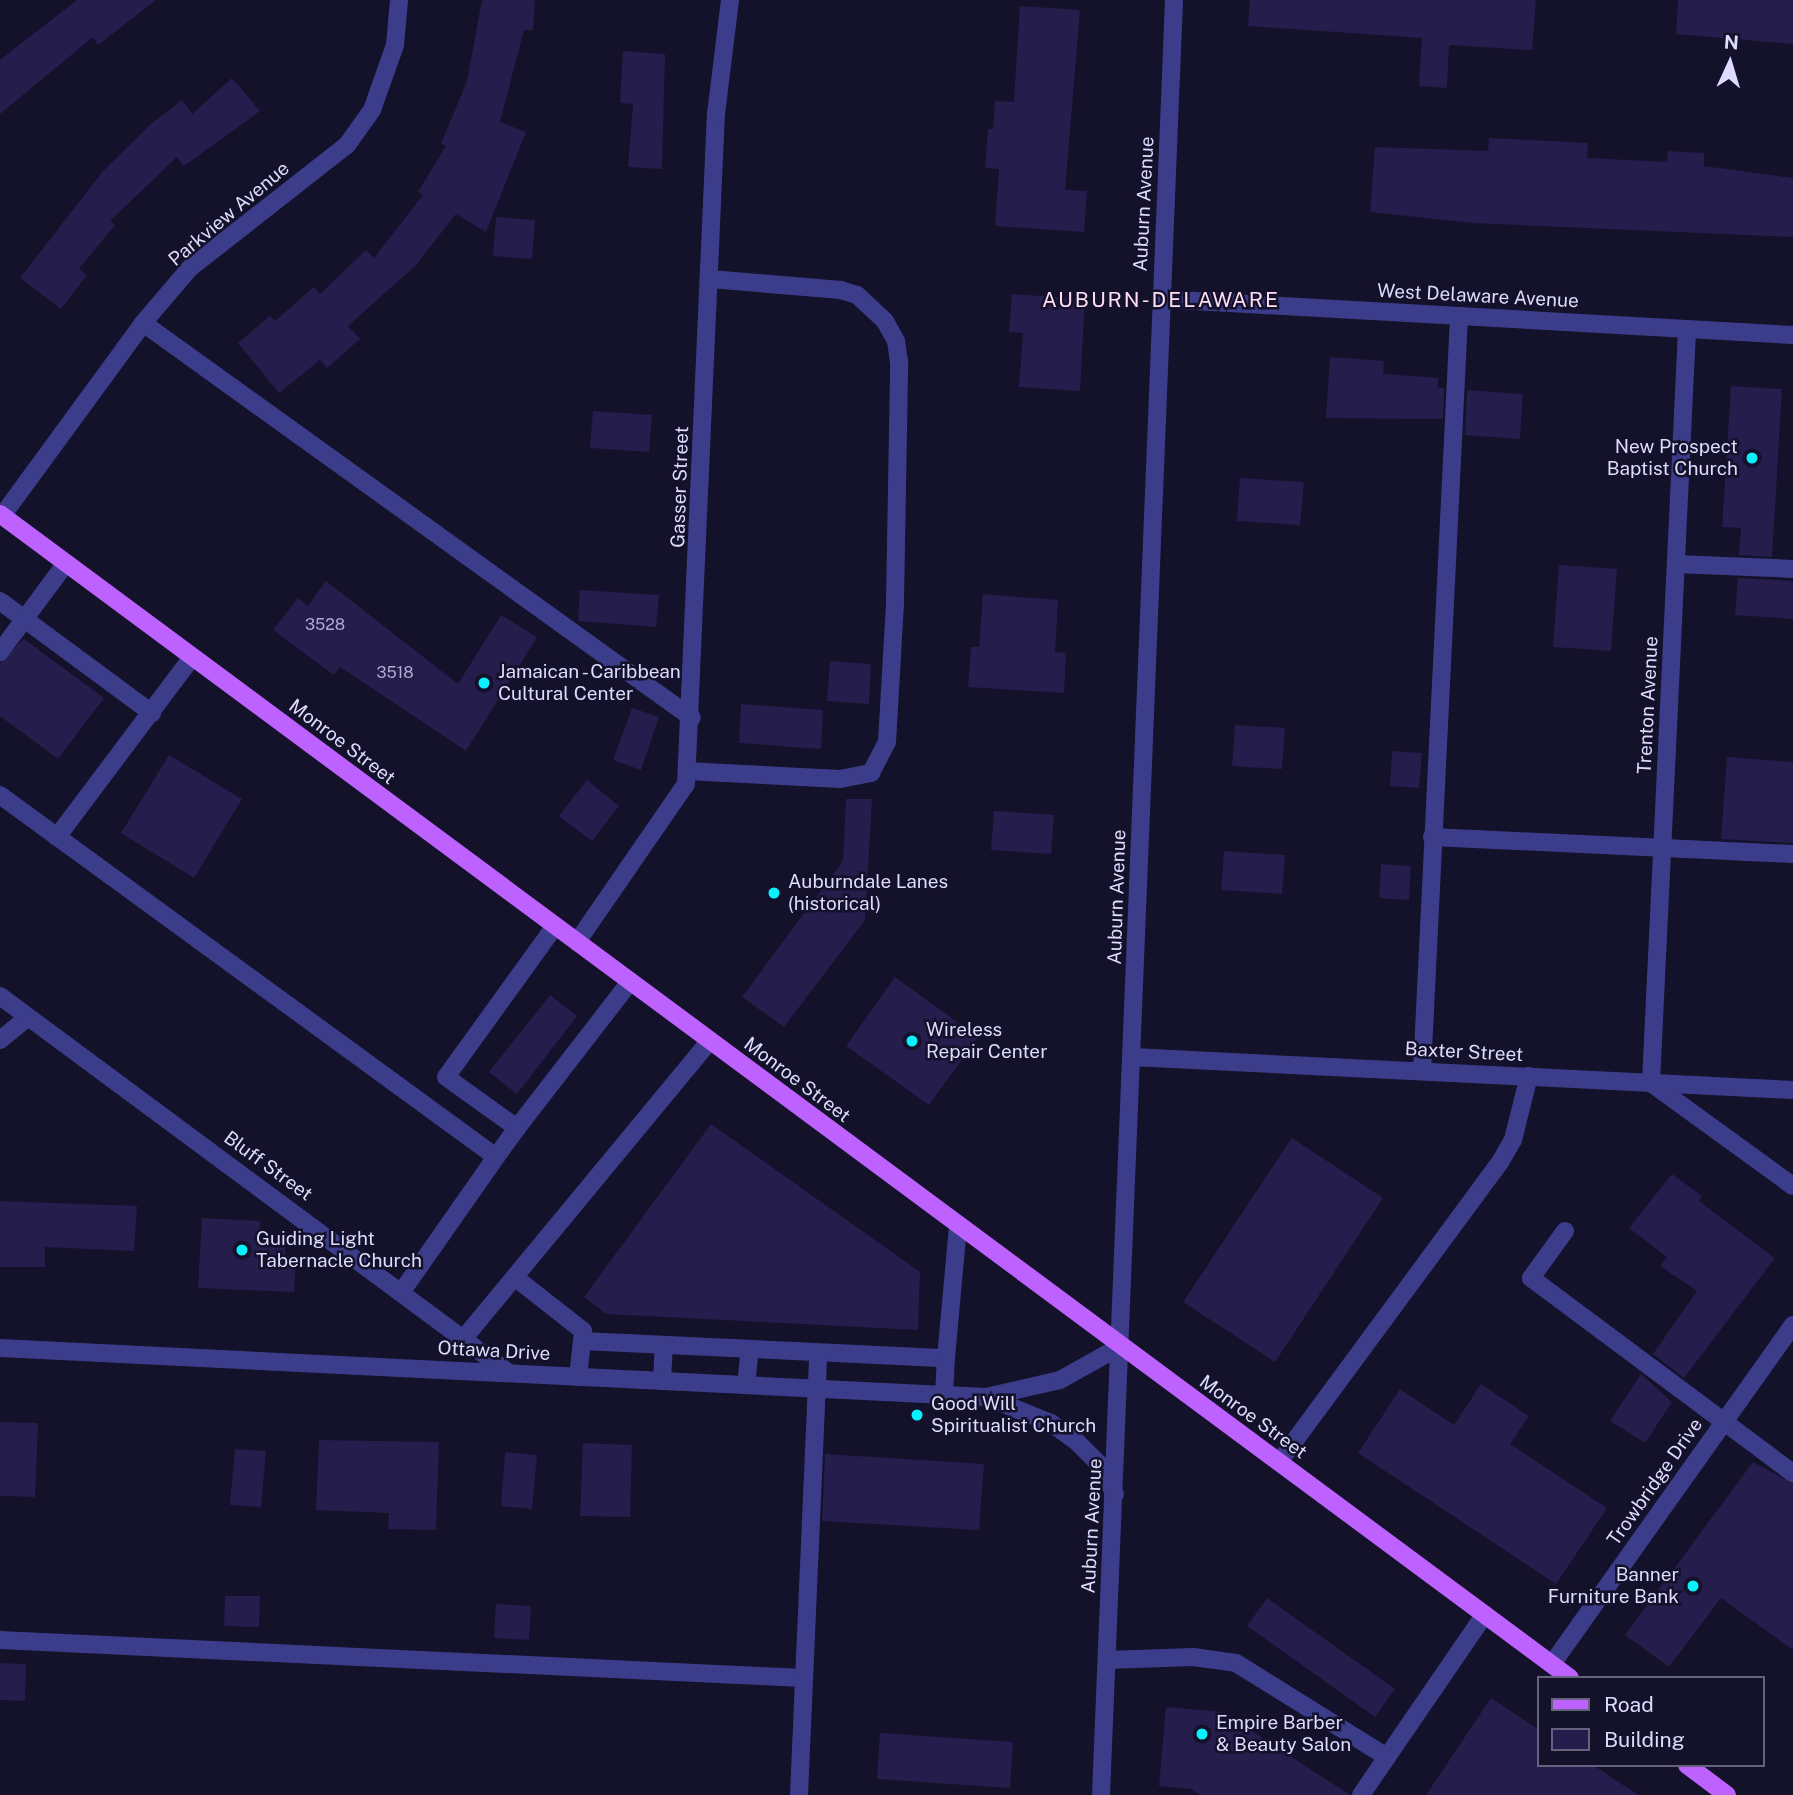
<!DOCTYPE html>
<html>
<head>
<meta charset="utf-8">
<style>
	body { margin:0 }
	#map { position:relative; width:1793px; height:1795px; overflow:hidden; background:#14112b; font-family:"Public Sans",sans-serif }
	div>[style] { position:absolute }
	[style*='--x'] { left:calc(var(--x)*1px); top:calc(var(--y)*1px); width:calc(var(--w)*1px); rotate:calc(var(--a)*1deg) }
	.building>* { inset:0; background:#251d4c }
	.service>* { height:18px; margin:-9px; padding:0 9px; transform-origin:9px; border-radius:9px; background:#3c3d8a }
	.minor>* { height:18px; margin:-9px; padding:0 9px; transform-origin:9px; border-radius:9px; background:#3c3d8a }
	.tertiary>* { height:18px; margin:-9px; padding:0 9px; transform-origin:9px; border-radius:9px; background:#3c3d8a }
	.primary>* { height:18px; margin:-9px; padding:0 9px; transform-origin:9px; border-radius:9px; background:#be62ff }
	.dots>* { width:19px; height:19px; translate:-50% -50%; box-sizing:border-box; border:4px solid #14112b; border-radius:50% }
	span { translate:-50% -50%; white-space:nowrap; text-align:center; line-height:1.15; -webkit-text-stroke:5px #14112b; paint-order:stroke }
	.number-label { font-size:16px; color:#b0acd2 }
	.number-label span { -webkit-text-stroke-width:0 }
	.street-label { font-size:19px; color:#dedbff }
	.poi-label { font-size:19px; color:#dedbff }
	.right { translate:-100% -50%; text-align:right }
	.left { translate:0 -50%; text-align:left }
	.neighbourhood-label { font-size:21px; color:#ffddf4; letter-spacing:2px }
	.legend { position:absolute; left:1537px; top:1676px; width:228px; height:91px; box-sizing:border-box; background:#14112b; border:2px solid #656280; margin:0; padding:9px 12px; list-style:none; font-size:21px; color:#dedbff }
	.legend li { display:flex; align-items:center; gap:14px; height:35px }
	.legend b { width:35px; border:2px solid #656280 }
	.north { position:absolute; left:1695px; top:28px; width:70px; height:70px; -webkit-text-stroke:5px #14112b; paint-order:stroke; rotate:4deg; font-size:19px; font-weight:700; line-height:28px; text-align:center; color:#dedbff }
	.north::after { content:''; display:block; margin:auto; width:24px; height:32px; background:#dedbff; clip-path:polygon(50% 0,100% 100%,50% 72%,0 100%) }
</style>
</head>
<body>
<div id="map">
	<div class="building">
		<i style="clip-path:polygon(77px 0,156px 0,98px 45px,93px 37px,0 114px,0 60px)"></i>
		<i style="clip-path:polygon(482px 0,535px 0,533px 30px,524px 30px,500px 122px,526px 132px,486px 232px,456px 214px,416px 265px,348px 326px,360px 339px,327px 368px,320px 360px,279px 393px,238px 343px,270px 316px,275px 321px,314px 287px,320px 294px,366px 250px,374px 258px,423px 195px,418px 192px,446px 146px,441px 144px,467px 81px)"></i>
		<i style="clip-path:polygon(1250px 0,1536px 0,1532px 50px,1449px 45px,1447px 88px,1419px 86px,1422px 38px,1248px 26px)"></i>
		<i style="clip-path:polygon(1678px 0,1793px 0,1793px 44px,1676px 34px)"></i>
		<i style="clip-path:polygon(1020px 6px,1080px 10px,1065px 190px,1087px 191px,1084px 232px,995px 226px,999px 169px,985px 168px,988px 129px,993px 129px,995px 101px,1014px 102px)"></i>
		<i style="clip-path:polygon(623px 51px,665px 54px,662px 169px,628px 167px,633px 104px,620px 103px)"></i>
		<i style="clip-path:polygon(232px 78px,260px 111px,184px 166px,177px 157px,110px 221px,115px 225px,79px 269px,87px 275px,61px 309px,20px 278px,104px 170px,151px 124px,182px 100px,192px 114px)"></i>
		<i style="clip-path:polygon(1489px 138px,1588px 143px,1587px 158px,1667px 162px,1668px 151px,1704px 153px,1704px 166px,1793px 178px,1793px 237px,1472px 223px,1370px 212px,1375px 147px,1488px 151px)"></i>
		<i style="clip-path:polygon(496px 217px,535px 220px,532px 259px,493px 256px)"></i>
		<i style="clip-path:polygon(1012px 294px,1085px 299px,1080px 391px,1019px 387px,1023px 333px,1009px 332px)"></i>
		<i style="clip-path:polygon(1330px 357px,1384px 361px,1383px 374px,1438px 378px,1438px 388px,1444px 388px,1443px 419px,1326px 418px)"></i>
		<i style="clip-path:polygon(1731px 386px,1782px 389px,1772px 557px,1739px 555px,1741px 528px,1722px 527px)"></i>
		<i style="clip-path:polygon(1467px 390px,1523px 394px,1520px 439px,1465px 435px)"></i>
		<i style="clip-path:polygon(593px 411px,652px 415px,649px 452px,590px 448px)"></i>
		<i style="clip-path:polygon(1240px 478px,1304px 482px,1300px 525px,1237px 521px)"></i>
		<i style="clip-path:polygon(1559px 565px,1617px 569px,1611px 651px,1553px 647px)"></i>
		<i style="clip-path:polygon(1738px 578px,1793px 581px,1793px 619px,1735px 615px)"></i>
		<i style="clip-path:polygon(326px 581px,458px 684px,501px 615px,537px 637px,466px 751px,340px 667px,334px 675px,273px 630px,298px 598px,308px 606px)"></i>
		<i style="clip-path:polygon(580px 590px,659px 595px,656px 627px,578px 621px)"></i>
		<i style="clip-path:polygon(983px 594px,1058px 600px,1055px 652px,1066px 653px,1064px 693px,968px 687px,971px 647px,979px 647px)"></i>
		<i style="clip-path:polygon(24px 639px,104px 698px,58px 759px,0 716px,0 663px)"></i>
		<i style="clip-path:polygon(830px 661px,871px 664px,869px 704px,827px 701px)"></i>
		<i style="clip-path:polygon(741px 704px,823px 710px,821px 749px,739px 743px)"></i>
		<i style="clip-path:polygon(632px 708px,659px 717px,641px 770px,613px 760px)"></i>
		<i style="clip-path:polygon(1235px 725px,1285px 728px,1282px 769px,1232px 766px)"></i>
		<i style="clip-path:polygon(1392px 751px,1422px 753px,1419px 788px,1390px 786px)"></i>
		<i style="clip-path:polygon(169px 755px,242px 799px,194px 878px,121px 833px)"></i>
		<i style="clip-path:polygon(1727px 757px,1793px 762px,1793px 843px,1721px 839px)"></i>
		<i style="clip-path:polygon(587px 780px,619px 806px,592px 841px,559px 816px)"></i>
		<i style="clip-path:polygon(846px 799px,872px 799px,865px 920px,784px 1027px,742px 997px,843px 861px)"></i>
		<i style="clip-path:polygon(994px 811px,1054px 815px,1051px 854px,991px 850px)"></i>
		<i style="clip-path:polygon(1224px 851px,1285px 855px,1282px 894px,1221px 890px)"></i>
		<i style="clip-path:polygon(1381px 864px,1411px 866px,1409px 900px,1379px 898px)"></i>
		<i style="clip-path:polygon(895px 977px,978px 1037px,929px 1105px,846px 1046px)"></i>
		<i style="clip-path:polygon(550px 995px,577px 1016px,517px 1094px,489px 1072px)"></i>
		<i style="clip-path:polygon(711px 1124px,920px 1272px,918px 1330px,606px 1314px,584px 1297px)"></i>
		<i style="clip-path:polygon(1292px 1138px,1383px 1198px,1275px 1362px,1183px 1302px)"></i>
		<i style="clip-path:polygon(1672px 1174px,1702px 1196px,1699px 1201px,1775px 1258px,1684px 1378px,1653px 1354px,1697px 1291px,1660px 1266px,1667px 1257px,1629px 1228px)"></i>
		<i style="clip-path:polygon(0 1201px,137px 1206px,134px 1251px,45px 1247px,45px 1267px,0 1267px)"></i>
		<i style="clip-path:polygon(202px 1218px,260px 1221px,259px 1243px,285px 1244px,285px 1256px,296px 1257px,294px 1292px,198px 1288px)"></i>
		<i style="clip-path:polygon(1641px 1374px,1672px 1402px,1645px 1443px,1610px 1421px)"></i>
		<i style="clip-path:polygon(1481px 1384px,1529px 1416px,1510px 1444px,1607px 1508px,1556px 1584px,1358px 1453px,1400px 1389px,1454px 1425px)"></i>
		<i style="clip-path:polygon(0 1422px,38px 1423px,35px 1497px,0 1496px)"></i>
		<i style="clip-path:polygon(319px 1440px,439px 1442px,436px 1530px,388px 1529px,389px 1513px,316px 1510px)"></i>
		<i style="clip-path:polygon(583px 1443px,632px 1445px,630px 1517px,580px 1516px)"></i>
		<i style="clip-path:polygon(235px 1449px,266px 1451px,261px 1507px,230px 1505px)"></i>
		<i style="clip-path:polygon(505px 1452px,537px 1455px,532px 1509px,501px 1506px)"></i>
		<i style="clip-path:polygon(825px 1454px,984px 1464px,979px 1530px,822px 1521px)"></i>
		<i style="clip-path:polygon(1753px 1462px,1793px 1484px,1793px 1650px,1721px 1598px,1669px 1667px,1625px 1635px)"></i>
		<i style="clip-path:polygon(225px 1596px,260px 1596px,259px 1627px,224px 1626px)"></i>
		<i style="clip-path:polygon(1267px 1598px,1395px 1689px,1375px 1717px,1247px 1626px)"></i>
		<i style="clip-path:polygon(496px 1604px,531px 1606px,529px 1640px,494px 1638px)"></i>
		<i style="clip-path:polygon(0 1663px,26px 1664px,25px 1701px,0 1700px)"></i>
		<i style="clip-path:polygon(1491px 1698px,1539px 1730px,1539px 1765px,1593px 1765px,1638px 1795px,1426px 1795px)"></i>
		<i style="clip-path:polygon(1166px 1707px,1223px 1712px,1350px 1795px,1201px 1795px,1191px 1789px,1159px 1786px)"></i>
		<i style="clip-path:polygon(880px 1733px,1013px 1742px,1010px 1788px,877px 1779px)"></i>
	</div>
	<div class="service">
		<i style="--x:143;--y:323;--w:676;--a:35.73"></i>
		<i style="--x:1676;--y:564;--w:117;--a:2.4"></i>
		<i style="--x:0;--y:601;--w:189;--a:36.4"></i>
		<i style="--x:0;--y:652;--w:111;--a:-53.4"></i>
		<i style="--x:687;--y:771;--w:153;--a:3"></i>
		<i style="--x:840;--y:779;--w:32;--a:-11"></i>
		<i style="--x:871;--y:773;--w:35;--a:-63"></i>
		<i style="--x:887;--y:742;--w:140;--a:-86.7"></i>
		<i style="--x:895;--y:602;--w:240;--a:-89"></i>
		<i style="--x:899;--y:362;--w:21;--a:-98"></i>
		<i style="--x:896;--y:341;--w:23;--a:-119"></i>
		<i style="--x:885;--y:321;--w:38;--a:-137"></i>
		<i style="--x:857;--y:295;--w:17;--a:-163"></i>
		<i style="--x:841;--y:290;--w:131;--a:-175.2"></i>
		<i style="--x:0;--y:795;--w:614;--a:36.12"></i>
		<i style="--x:496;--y:1157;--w:162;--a:125"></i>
		<i style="--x:57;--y:837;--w:225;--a:-53.1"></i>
		<i style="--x:1432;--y:837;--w:361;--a:2.7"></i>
		<i style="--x:555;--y:926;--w:186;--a:125.8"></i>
		<i style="--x:446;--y:1077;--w:87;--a:35.7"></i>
		<i style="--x:517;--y:1128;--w:185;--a:-52.3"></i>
		<i style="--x:0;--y:1040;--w:36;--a:-39"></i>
		<i style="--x:1422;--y:1071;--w:756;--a:-87.19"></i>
		<i style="--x:496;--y:1157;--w:36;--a:-54"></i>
		<i style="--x:1565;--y:1231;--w:58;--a:125.9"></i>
		<i style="--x:1531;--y:1278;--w:327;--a:36.7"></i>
		<i style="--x:517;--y:1279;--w:84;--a:38.2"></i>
		<i style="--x:583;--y:1331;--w:46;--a:96.2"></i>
		<i style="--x:464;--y:1338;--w:386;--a:-50.4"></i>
		<i style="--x:582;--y:1341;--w:364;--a:2.7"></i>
		<i style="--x:946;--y:1358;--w:134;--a:-84.8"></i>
		<i style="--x:662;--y:1381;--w:36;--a:-87"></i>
		<i style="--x:746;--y:1385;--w:36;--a:-84"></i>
		<i style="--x:944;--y:1395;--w:37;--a:-87"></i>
		<i style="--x:1279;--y:1462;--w:370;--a:-53.6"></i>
		<i style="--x:1499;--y:1164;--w:28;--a:-60"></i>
		<i style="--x:1513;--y:1140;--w:66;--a:-76"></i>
		<i style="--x:0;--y:1640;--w:804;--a:2.71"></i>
		<i style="--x:1107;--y:1660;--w:86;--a:-2"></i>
		<i style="--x:1193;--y:1657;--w:43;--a:7.9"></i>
		<i style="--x:1236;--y:1663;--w:178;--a:31.9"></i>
		<i style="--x:799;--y:1795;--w:443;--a:-87.5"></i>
		<i style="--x:1361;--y:1795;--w:219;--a:-55.6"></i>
	</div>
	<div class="minor">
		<i style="--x:1160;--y:299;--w:634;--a:3.26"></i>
		<i style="--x:1687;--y:330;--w:754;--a:92.74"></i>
		<i style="--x:1651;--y:1083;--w:175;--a:36"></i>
		<i style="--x:2;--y:516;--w:239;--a:-53.8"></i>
		<i style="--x:143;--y:323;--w:72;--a:-49.5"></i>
		<i style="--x:190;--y:268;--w:199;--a:-38.1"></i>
		<i style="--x:347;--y:145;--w:43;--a:-54.5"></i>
		<i style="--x:372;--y:110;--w:69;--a:-70.5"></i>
		<i style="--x:395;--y:45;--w:45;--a:-84.9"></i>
		<i style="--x:577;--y:942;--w:192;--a:-55.4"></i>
		<i style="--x:686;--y:784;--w:671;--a:-87.44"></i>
		<i style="--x:716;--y:114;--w:115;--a:-83"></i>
		<i style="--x:0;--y:996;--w:633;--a:36.53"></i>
		<i style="--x:1132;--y:1057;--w:662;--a:2.86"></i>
		<i style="--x:0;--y:1348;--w:987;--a:2.85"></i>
		<i style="--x:986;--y:1397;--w:76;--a:-12.9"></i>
		<i style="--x:1060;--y:1380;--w:70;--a:-29.1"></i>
		<i style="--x:989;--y:1398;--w:67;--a:22"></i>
		<i style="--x:1051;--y:1423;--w:32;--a:36"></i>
		<i style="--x:1077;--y:1442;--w:31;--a:45"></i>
		<i style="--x:1099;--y:1464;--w:34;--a:62"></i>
		<i style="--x:1552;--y:1664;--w:416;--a:-54.6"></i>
	</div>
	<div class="tertiary">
		<i style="--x:1101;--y:1795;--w:1796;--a:-87.67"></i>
	</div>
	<div class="primary">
		<i style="--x:0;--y:514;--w:1954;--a:36.55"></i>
		<i style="--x:1687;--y:1765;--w:50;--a:36.9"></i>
	</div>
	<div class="dots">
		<i style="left:1752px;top:458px;background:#07f1ff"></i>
		<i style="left:484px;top:683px;background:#07f1ff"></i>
		<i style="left:774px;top:893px;background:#07f1ff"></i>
		<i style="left:912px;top:1041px;background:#07f1ff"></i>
		<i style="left:242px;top:1250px;background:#07f1ff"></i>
		<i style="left:917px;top:1415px;background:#07f1ff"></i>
		<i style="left:1693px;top:1586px;background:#07f1ff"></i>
		<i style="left:1202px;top:1734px;background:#07f1ff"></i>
	</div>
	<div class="number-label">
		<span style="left:325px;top:625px">3528</span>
		<span style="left:395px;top:673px">3518</span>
	</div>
	<div class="street-label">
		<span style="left:1144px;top:204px;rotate:-87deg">Auburn Avenue</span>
		<span style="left:229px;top:214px;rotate:-40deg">Parkview Avenue</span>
		<span style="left:1478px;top:296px;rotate:3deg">West Delaware Avenue</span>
		<span style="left:680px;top:487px;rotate:-88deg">Gasser Street</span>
		<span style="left:1648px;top:705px;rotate:-87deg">Trenton Avenue</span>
		<span style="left:342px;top:742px;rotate:37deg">Monroe Street</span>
		<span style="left:1117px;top:897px;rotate:-88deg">Auburn Avenue</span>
		<span style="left:1464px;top:1052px;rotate:3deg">Baxter Street</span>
		<span style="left:797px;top:1080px;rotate:37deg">Monroe Street</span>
		<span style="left:268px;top:1166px;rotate:36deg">Bluff Street</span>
		<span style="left:494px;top:1351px;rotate:3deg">Ottawa Drive</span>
		<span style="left:1253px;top:1417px;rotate:36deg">Monroe Street</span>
		<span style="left:1655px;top:1482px;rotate:-55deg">Trowbridge Drive</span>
		<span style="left:1092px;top:1526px;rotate:-87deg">Auburn Avenue</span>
	</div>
	<div class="poi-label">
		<span class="right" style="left:1738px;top:458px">New Prospect<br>Baptist Church</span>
		<span class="left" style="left:498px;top:683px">Jamaican - Caribbean<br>Cultural Center</span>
		<span class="left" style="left:788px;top:893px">Auburndale Lanes<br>(historical)</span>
		<span class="left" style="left:926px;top:1041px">Wireless<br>Repair Center</span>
		<span class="left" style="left:256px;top:1250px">Guiding Light<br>Tabernacle Church</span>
		<span class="left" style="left:931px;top:1415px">Good Will<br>Spiritualist Church</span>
		<span class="right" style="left:1679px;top:1586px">Banner<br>Furniture Bank</span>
		<span class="left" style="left:1216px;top:1734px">Empire Barber<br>&amp; Beauty Salon</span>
	</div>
	<div class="neighbourhood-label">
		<span style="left:1161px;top:300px">AUBURN-DELAWARE</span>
	</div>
	<ul class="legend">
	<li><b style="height:9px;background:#be62ff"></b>Road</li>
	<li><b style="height:19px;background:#251d4c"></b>Building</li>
	</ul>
	<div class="north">N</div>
</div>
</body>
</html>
